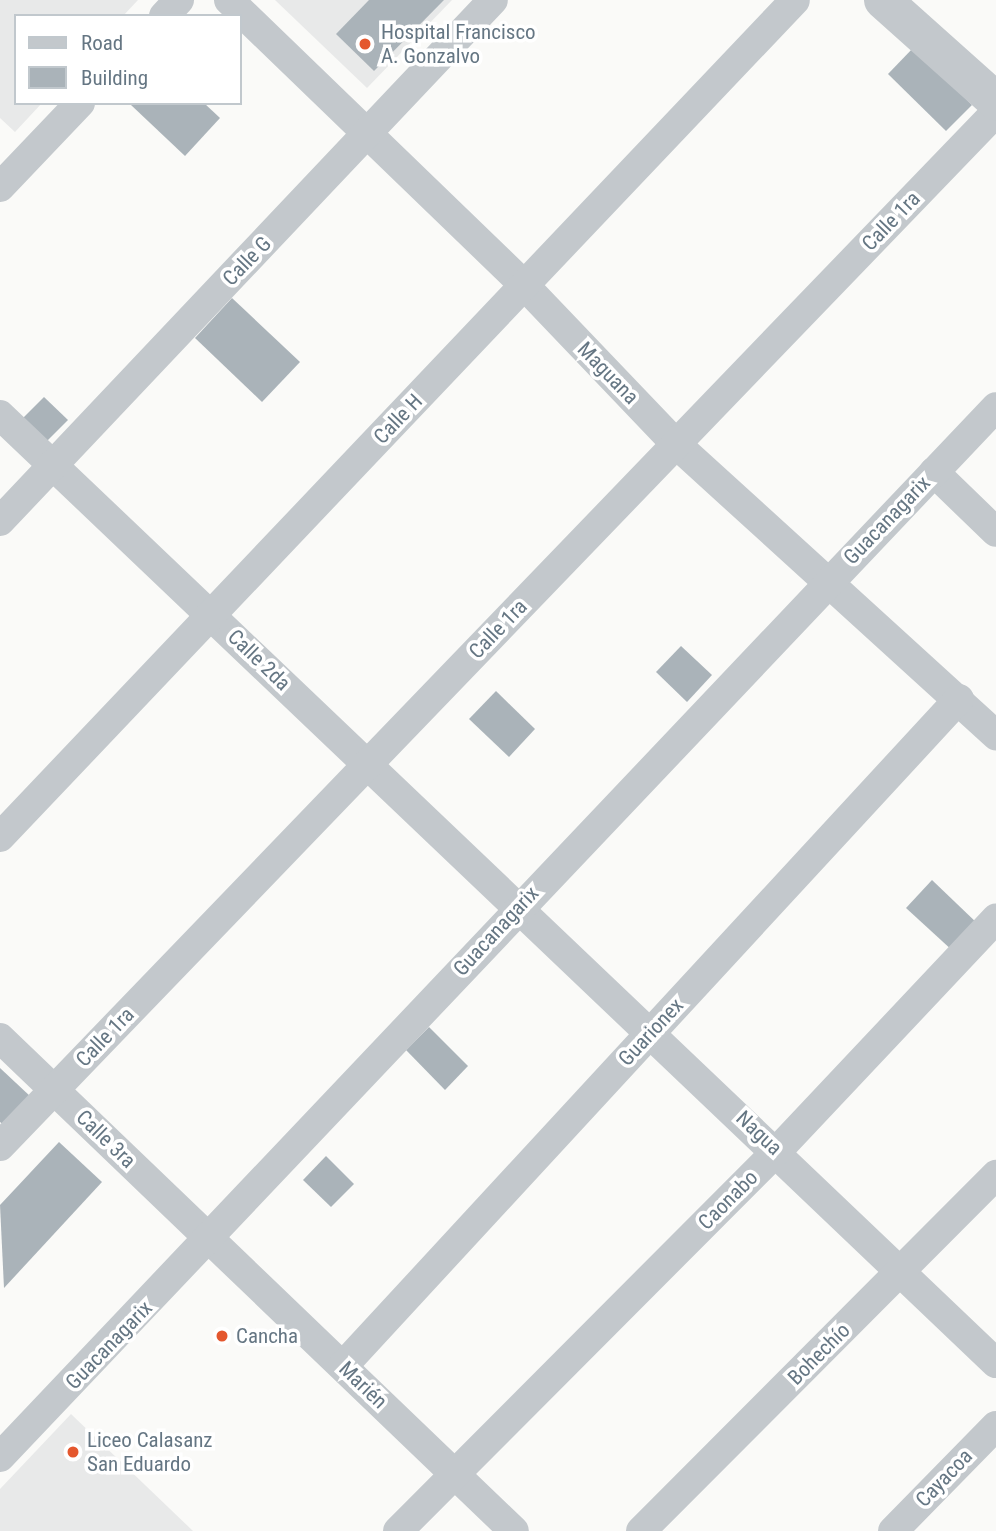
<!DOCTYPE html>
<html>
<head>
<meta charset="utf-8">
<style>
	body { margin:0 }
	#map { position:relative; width:996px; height:1531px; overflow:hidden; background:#fafaf8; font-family:"Roboto Condensed",sans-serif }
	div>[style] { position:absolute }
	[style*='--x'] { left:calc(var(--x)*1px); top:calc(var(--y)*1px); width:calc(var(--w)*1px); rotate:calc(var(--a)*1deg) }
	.built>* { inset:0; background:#e8e9e9 }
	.building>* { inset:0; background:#aab3b9 }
	.minor>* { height:30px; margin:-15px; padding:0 15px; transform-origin:15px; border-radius:15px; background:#c3c8cc }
	.tertiary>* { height:38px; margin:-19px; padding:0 19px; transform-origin:19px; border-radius:19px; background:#c3c8cc }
	.dots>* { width:19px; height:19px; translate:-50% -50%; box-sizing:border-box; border:4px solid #fff; border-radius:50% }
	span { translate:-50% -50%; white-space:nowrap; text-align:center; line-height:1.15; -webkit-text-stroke:7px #fff; paint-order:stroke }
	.poi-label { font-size:21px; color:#657683 }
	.left { translate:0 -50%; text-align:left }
	.street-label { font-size:21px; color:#657683 }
	.legend { position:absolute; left:14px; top:14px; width:228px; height:91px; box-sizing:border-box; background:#fff; border:2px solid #c1c8cd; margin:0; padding:9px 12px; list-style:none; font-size:21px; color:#657683 }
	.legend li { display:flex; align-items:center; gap:14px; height:35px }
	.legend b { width:35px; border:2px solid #c1c8cd }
</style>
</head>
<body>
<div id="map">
	<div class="built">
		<i style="clip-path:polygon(0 0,138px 0,123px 16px,16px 16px,16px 103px,42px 103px,15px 132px,0 118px)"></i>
		<i style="clip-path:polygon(275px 0,452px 0,367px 88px)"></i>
		<i style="clip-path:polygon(71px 1414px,193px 1531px,0 1531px,0 1489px)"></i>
	</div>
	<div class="building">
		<i style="clip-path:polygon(369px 0,444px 0,374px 71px,336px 34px)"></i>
		<i style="clip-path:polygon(914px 47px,972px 105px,946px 131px,888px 74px)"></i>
		<i style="clip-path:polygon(204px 103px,220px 118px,185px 156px,131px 105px)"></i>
		<i style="clip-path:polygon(232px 298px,300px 362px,262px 402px,195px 338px)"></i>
		<i style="clip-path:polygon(44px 397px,68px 420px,46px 442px,22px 419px)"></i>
		<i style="clip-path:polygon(681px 646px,712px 675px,687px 702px,656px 672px)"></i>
		<i style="clip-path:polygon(496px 691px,535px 729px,509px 757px,469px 719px)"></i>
		<i style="clip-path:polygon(932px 880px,979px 925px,954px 952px,906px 908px)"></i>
		<i style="clip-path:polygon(429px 1027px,468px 1066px,445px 1090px,406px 1050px)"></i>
		<i style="clip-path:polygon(0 1068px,31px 1097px,4px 1125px,0 1122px)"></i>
		<i style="clip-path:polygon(59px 1142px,102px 1182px,4px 1288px,0 1205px)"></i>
		<i style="clip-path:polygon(326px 1156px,354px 1184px,331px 1207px,303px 1180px)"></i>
	</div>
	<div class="minor">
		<i style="--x:229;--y:0;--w:412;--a:44"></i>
		<i style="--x:525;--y:286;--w:219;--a:46.3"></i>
		<i style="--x:676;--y:444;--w:433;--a:42.3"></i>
		<i style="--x:164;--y:16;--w:22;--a:-47"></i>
		<i style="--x:0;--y:187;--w:116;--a:-46.4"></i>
		<i style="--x:0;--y:415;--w:1375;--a:43.59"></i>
		<i style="--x:934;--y:472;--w:86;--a:44.1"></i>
		<i style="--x:0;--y:521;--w:717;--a:-46.58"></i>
		<i style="--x:0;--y:837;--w:1154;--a:-46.47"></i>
		<i style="--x:0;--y:1038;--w:712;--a:43.81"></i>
		<i style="--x:0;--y:1146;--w:1436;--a:-46.07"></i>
		<i style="--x:343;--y:1366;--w:908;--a:-47.28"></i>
		<i style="--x:0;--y:1457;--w:1447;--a:-46.51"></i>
		<i style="--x:398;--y:1531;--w:538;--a:-45.08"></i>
		<i style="--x:778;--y:1150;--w:318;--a:-46.7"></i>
		<i style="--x:641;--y:1531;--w:503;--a:-45.08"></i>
		<i style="--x:893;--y:1531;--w:147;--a:-45.6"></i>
	</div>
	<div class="tertiary">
		<i style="--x:883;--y:0;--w:152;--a:41.8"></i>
	</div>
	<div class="dots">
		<i style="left:365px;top:44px;background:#e4572e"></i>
		<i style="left:222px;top:1336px;background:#e4572e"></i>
		<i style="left:73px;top:1452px;background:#e4572e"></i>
	</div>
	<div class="poi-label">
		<span class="left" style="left:381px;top:44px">Hospital Francisco<br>A. Gonzalvo</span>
		<span class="left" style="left:236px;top:1336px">Cancha</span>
		<span class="left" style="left:87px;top:1452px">Liceo Calasanz<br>San Eduardo</span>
	</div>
	<div class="street-label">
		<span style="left:891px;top:221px;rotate:-46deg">Calle 1ra</span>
		<span style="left:247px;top:261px;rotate:-46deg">Calle G</span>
		<span style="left:608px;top:373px;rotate:46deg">Maguana</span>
		<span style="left:398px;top:419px;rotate:-46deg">Calle H</span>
		<span style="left:887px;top:520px;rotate:-46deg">Guacanagarix</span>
		<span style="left:498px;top:629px;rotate:-46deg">Calle 1ra</span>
		<span style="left:259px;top:660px;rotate:44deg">Calle 2da</span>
		<span style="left:496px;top:931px;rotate:-47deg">Guacanagarix</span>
		<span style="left:651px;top:1032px;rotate:-47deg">Guarionex</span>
		<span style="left:105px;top:1037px;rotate:-46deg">Calle 1ra</span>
		<span style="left:759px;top:1133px;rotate:43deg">Nagua</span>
		<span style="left:106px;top:1139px;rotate:44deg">Calle 3ra</span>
		<span style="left:728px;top:1200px;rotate:-45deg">Caonabo</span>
		<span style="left:109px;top:1345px;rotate:-46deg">Guacanagarix</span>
		<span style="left:819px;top:1354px;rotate:-45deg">Bohechío</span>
		<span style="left:363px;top:1385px;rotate:44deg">Marién</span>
		<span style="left:944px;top:1478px;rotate:-46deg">Cayacoa</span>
	</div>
	<ul class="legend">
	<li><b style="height:9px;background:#c3c8cc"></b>Road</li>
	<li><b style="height:19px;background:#aab3b9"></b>Building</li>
	</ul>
</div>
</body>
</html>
